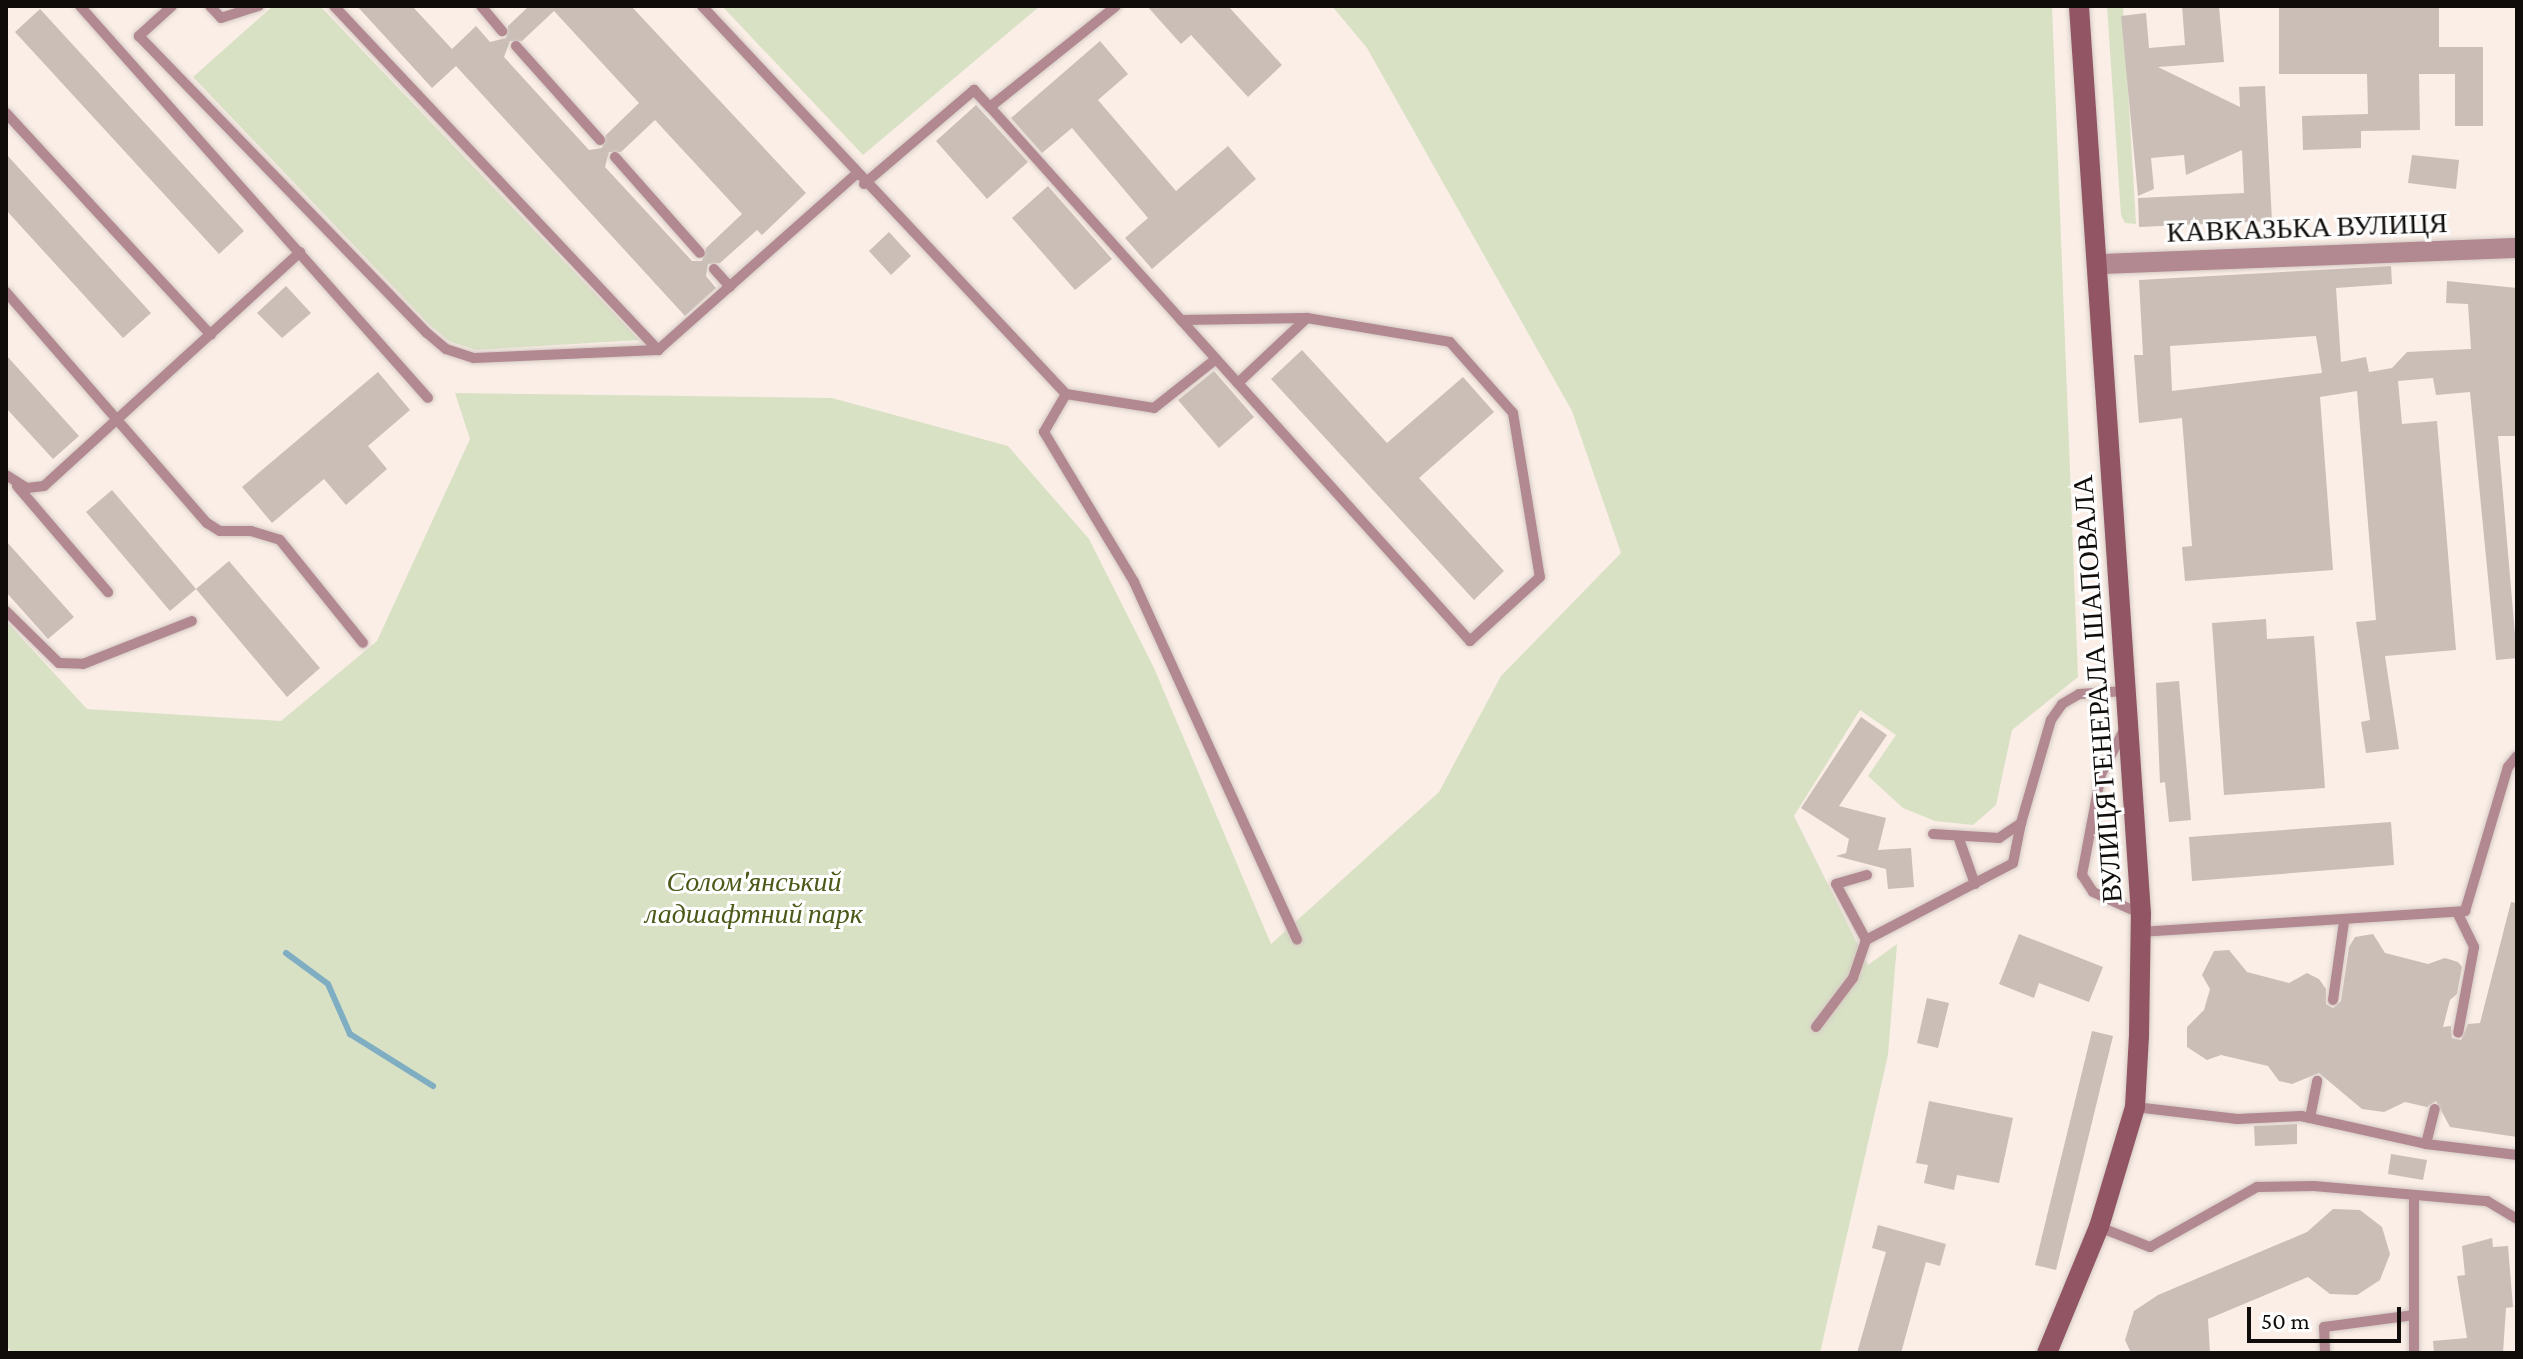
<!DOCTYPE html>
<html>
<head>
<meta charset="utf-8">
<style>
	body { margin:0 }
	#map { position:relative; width:2523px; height:1359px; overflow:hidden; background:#faeee7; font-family:"Crimson Pro",serif }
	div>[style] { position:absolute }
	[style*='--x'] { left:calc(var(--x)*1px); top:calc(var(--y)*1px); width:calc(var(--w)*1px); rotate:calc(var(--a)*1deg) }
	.green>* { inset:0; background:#d9e1c5 }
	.stream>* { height:6px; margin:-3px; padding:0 3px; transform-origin:3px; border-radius:3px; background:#7faec3 }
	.building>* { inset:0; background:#cabeb7 }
	.roads { filter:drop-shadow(0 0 2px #d4cac3) drop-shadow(0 0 2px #d4cac3) }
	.lane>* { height:10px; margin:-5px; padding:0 5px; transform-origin:5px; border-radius:5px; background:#b28891 }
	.street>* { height:20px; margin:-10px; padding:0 10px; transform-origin:10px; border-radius:10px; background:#b28891 }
	.secondary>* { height:20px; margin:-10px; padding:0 10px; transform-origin:10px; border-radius:10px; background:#915563 }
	span { translate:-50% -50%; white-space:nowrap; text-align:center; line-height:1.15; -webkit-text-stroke:6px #fefefe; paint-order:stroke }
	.street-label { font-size:28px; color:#0f0c09 }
	.park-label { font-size:28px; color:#4b5918; font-style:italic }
	.frame { position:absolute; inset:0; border:8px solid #0f0c09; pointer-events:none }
	.scale { position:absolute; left:2247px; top:1307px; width:154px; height:36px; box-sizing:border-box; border:4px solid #0f0c09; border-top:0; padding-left:10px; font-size:24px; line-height:28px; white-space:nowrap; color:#0f0c09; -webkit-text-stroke:6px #fefefe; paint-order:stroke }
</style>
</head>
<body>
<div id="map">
	<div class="green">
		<i style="clip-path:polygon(273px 6px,320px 6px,639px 340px,476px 350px,449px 341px,429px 324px,193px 77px)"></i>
		<i style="clip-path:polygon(722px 6px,1040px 6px,863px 155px)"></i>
		<i style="clip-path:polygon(1332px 6px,2052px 6px,2078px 677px,2012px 730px,1996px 805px,1973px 825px,1935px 821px,1903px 808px,1868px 776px,1896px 735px,1860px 710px,1794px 816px,1868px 965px,1897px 944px,1888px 1055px,1820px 1353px,12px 1353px,6px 1345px,6px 621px,87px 709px,281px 721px,377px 641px,470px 439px,455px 393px,832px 398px,1008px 446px,1089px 539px,1154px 668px,1271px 944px,1439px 792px,1501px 676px,1621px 553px,1572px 411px,1367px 48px)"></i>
		<i style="clip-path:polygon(2107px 6px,2123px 6px,2136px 224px,2125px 223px,2121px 215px)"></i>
	</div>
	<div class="stream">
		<i style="--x:286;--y:953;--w:52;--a:36.4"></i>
		<i style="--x:328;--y:984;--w:55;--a:66.3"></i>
		<i style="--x:350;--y:1034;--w:98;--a:32.1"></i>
	</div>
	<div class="building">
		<i style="clip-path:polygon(evenodd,357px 6px,412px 6px,452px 49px,476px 26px,490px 42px,506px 38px,508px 26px,529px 6px,631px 6px,806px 193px,762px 235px,757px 230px,720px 263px,708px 264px,706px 276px,716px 288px,685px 316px,456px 66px,432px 88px,357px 6px,554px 11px,639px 103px,606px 135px,602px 148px,589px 150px,504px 57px,510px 41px,522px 41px,554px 11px,357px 6px,655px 120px,742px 214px,706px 248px,702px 261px,692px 261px,605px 167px,609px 152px,621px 152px,655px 120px)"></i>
		<i style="clip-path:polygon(1147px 6px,1228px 6px,1282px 65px,1248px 97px,1191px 35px,1181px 44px)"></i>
		<i style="clip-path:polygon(2182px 6px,2219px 6px,2224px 62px,2158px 67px,2240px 107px,2239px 87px,2265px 86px,2272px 221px,2139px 227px,2138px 198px,2244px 193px,2242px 150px,2186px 175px,2184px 155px,2151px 158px,2154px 189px,2138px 196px,2121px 16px,2146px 13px,2149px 48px,2185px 45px)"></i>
		<i style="clip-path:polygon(2279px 6px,2439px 6px,2439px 47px,2483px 47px,2483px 126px,2455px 126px,2455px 74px,2419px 74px,2420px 130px,2361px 131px,2361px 148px,2303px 150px,2302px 116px,2368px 114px,2367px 74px,2279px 74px)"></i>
		<i style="clip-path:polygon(40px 9px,244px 231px,219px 254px,15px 32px)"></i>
		<i style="clip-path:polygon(1100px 41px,1128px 74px,1098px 100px,1176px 191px,1228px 146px,1256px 179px,1152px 269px,1125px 238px,1148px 218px,1072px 128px,1042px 153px,1011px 118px)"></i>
		<i style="clip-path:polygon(976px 105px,1028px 162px,987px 199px,936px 141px)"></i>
		<i style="clip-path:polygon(6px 154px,151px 313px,123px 338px,6px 210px)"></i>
		<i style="clip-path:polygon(2412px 155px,2459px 160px,2456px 189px,2408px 183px)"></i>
		<i style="clip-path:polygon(1048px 186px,1112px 259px,1075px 290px,1012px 218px)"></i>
		<i style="clip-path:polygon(889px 232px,911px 256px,891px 275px,869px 251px)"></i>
		<i style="clip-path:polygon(evenodd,2391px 266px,2392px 284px,2336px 288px,2341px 362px,2366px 357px,2369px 372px,2392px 368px,2407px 352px,2471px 349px,2468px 304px,2446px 303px,2447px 281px,2517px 288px,2517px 436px,2498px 436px,2517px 658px,2496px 660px,2470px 392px,2436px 395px,2433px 378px,2398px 381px,2402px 424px,2437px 421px,2456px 650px,2385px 656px,2399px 749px,2366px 753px,2361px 722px,2370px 720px,2356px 622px,2376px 620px,2357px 391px,2320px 397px,2333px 570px,2185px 581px,2182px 547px,2192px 546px,2182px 418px,2139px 423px,2134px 355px,2143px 355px,2139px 280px,2391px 266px,2316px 336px,2322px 373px,2172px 391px,2170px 346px,2316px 336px)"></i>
		<i style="clip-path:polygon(286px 286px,311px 313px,282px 338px,257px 313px)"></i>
		<i style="clip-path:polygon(1302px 350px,1387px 443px,1463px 377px,1494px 412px,1419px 478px,1504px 571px,1474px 600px,1271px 379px)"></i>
		<i style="clip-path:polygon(6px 355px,79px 436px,53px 459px,6px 408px)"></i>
		<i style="clip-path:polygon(1214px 371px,1254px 417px,1219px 448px,1178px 400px)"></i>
		<i style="clip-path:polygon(378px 372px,410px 410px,368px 446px,387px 469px,346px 505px,324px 479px,272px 523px,242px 487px)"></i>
		<i style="clip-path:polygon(112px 490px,196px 589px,170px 611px,86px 512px)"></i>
		<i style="clip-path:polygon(6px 541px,74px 617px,48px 639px,6px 592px)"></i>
		<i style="clip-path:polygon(229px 561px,320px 668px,287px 697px,196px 589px)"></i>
		<i style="clip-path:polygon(2266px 619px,2267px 639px,2314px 636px,2325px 788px,2224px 795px,2212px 623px)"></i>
		<i style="clip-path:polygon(2179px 681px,2191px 820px,2169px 822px,2165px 782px,2160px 783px,2156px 683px)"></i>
		<i style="clip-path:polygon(1861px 717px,1887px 735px,1839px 806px,1886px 818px,1878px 850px,1911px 848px,1914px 887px,1888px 889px,1886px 869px,1836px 856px,1846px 853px,1849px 839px,1801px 808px)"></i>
		<i style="clip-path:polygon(2391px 822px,2394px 865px,2192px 881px,2189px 837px)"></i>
		<i style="clip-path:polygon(2511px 902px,2517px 903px,2517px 1137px,2450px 1127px,2436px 1101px,2427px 1107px,2405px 1102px,2384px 1112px,2362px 1109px,2319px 1073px,2292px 1084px,2279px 1081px,2268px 1066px,2221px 1055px,2207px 1060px,2187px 1047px,2187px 1027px,2204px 1010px,2210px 989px,2202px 975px,2214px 951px,2229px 950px,2247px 972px,2289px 983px,2307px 973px,2319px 979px,2326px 989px,2326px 1004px,2333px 1008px,2341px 1001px,2349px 947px,2355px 937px,2373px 934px,2385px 953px,2428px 964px,2445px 958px,2458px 962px,2462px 967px,2457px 994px,2450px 1000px,2443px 1027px,2451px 1026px,2452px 1038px,2461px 1040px,2468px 1024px,2480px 1023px)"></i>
		<i style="clip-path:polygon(2019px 934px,2103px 967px,2089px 1002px,2039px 983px,2034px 998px,1999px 984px)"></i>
		<i style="clip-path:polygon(1927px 998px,1949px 1003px,1938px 1048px,1917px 1043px)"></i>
		<i style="clip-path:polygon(2092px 1031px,2113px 1036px,2056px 1270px,2035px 1265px)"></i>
		<i style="clip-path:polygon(1929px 1101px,2013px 1118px,1999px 1183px,1957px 1175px,1954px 1190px,1924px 1183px,1928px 1165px,1916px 1163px)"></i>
		<i style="clip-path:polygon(2297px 1124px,2297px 1144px,2255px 1146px,2254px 1126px)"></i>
		<i style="clip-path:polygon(2391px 1154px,2427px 1160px,2423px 1180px,2388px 1174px)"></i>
		<i style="clip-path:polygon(2333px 1209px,2360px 1210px,2382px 1227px,2390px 1254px,2380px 1280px,2357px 1295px,2330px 1294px,2308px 1277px,2208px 1319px,2210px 1353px,2131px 1353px,2125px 1340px,2134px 1311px,2158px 1295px,2307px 1232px)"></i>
		<i style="clip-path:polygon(1878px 1225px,1946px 1244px,1940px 1266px,1926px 1262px,1901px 1353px,1857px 1353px,1886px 1252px,1872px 1248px)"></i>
		<i style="clip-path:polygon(2492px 1238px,2493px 1247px,2508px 1246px,2513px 1307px,2506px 1308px,2503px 1353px,2434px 1353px,2433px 1341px,2467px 1338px,2457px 1276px,2465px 1275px,2462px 1246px)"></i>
	</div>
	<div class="roads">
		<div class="lane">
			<i style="--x:80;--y:6;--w:524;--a:48.4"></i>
			<i style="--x:172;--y:6;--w:45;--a:137.7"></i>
			<i style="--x:139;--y:36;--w:414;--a:45.9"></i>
			<i style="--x:427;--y:333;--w:25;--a:40"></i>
			<i style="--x:446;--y:349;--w:29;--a:18"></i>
			<i style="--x:474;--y:358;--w:184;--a:-2.5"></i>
			<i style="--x:658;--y:350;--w:264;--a:-41.6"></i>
			<i style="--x:210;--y:6;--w:16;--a:47"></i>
			<i style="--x:221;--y:18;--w:40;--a:-18"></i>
			<i style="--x:334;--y:6;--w:473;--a:46.7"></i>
			<i style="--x:481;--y:6;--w:33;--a:50"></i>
			<i style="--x:702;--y:6;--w:532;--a:46.83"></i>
			<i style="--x:1066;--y:394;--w:89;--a:9"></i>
			<i style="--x:1154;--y:408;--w:79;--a:-38.3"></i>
			<i style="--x:516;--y:46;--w:126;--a:48.2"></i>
			<i style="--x:990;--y:107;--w:371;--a:48.1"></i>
			<i style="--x:1238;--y:383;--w:95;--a:-43.3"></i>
			<i style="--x:1307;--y:318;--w:145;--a:9.5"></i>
			<i style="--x:1450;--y:342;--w:95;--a:48.4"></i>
			<i style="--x:1513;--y:413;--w:166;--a:80.7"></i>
			<i style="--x:1540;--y:577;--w:95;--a:137.6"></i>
			<i style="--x:1470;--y:641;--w:347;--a:-132"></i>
			<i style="--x:6;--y:113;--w:302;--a:47.3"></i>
			<i style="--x:615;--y:157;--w:128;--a:48.5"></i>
			<i style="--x:864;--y:184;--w:145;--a:-40.5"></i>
			<i style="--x:974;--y:90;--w:23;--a:47"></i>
			<i style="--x:990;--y:107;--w:161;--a:-38.7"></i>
			<i style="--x:714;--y:269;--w:24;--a:48"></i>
			<i style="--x:6;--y:292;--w:306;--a:49"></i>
			<i style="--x:207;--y:523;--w:15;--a:32"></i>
			<i style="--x:220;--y:531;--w:31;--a:0"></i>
			<i style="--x:251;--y:531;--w:30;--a:17"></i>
			<i style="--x:280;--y:540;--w:132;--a:51.1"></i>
			<i style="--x:1181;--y:320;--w:126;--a:-0.9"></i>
			<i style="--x:1066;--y:394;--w:44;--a:120.1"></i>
			<i style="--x:1044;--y:432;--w:175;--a:59"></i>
			<i style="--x:1134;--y:582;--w:393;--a:65.5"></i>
			<i style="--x:6;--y:475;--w:25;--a:32"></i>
			<i style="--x:27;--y:488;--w:17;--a:-7"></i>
			<i style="--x:44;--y:486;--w:347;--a:-42.4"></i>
			<i style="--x:17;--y:486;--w:140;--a:49.4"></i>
			<i style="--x:6;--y:611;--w:74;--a:44.5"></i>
			<i style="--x:59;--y:663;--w:24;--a:2"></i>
			<i style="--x:83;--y:664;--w:117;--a:-21.5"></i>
			<i style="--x:2124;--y:730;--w:50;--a:117.6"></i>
			<i style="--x:2101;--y:774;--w:103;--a:100.7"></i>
			<i style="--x:2082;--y:875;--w:20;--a:57"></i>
			<i style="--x:2093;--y:892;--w:53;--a:24.6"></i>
			<i style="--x:1933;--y:834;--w:66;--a:3.5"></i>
			<i style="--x:1999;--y:838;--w:27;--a:-34"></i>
			<i style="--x:2021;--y:823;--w:107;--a:-73.8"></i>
			<i style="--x:2051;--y:720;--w:19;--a:-55"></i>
			<i style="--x:2062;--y:704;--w:20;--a:-30"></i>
			<i style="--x:2079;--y:694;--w:46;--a:-3.7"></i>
			<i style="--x:1958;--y:836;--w:51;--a:70.5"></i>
			<i style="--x:1867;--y:875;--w:32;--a:164"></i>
			<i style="--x:1836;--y:884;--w:64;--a:61.8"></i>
			<i style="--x:1866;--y:940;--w:166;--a:-27.6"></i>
			<i style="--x:2013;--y:863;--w:41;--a:-78.7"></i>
			<i style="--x:2457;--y:912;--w:39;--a:64"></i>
			<i style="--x:2474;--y:947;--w:87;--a:100.5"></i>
			<i style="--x:2141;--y:932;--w:325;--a:-3.7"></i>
			<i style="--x:2465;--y:911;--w:150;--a:-73.4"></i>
			<i style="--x:2508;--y:767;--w:14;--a:-51"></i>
			<i style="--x:2333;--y:1000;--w:79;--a:-82"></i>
			<i style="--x:1816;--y:1027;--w:61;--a:-52.9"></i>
			<i style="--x:1853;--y:978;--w:40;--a:-71.1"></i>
			<i style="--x:2135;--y:1107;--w:103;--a:6.7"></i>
			<i style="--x:2237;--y:1119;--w:64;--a:-2.7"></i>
			<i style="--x:2301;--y:1116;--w:128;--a:12.6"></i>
			<i style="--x:2426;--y:1144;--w:92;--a:6.9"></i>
			<i style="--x:2310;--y:1118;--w:38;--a:-79"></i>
			<i style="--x:2426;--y:1144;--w:36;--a:-76"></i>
			<i style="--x:2099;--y:1227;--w:55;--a:21.4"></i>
			<i style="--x:2150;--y:1247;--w:123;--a:-29.3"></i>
			<i style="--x:2257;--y:1187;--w:57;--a:-1"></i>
			<i style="--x:2314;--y:1186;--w:174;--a:5"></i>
			<i style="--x:2487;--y:1201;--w:35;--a:31"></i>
			<i style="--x:2325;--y:1353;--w:26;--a:-92"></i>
			<i style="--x:2324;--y:1327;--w:91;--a:-7.6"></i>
			<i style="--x:2414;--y:1353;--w:156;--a:-90"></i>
		</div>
		<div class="street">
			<i style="--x:2099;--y:264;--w:418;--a:-2.2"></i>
		</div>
		<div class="secondary">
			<i style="--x:2047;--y:1353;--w:136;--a:-67.6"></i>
			<i style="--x:2099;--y:1227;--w:125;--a:-73.3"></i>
			<i style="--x:2135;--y:1107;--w:71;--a:-86.8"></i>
			<i style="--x:2139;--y:1036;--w:122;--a:-89.1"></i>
			<i style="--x:2141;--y:914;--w:910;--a:-93.91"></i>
		</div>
	</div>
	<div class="street-label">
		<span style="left:2307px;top:228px;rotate:-2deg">КАВКАЗЬКА ВУЛИЦЯ</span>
		<span style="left:2098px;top:689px;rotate:-94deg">ВУЛИЦЯ ГЕНЕРАЛА ШАПОВАЛА</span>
	</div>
	<div class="park-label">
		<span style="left:754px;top:898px">Солом'янський<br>ладшафтний парк</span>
	</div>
	<div class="frame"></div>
	<div class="scale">50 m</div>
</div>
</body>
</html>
